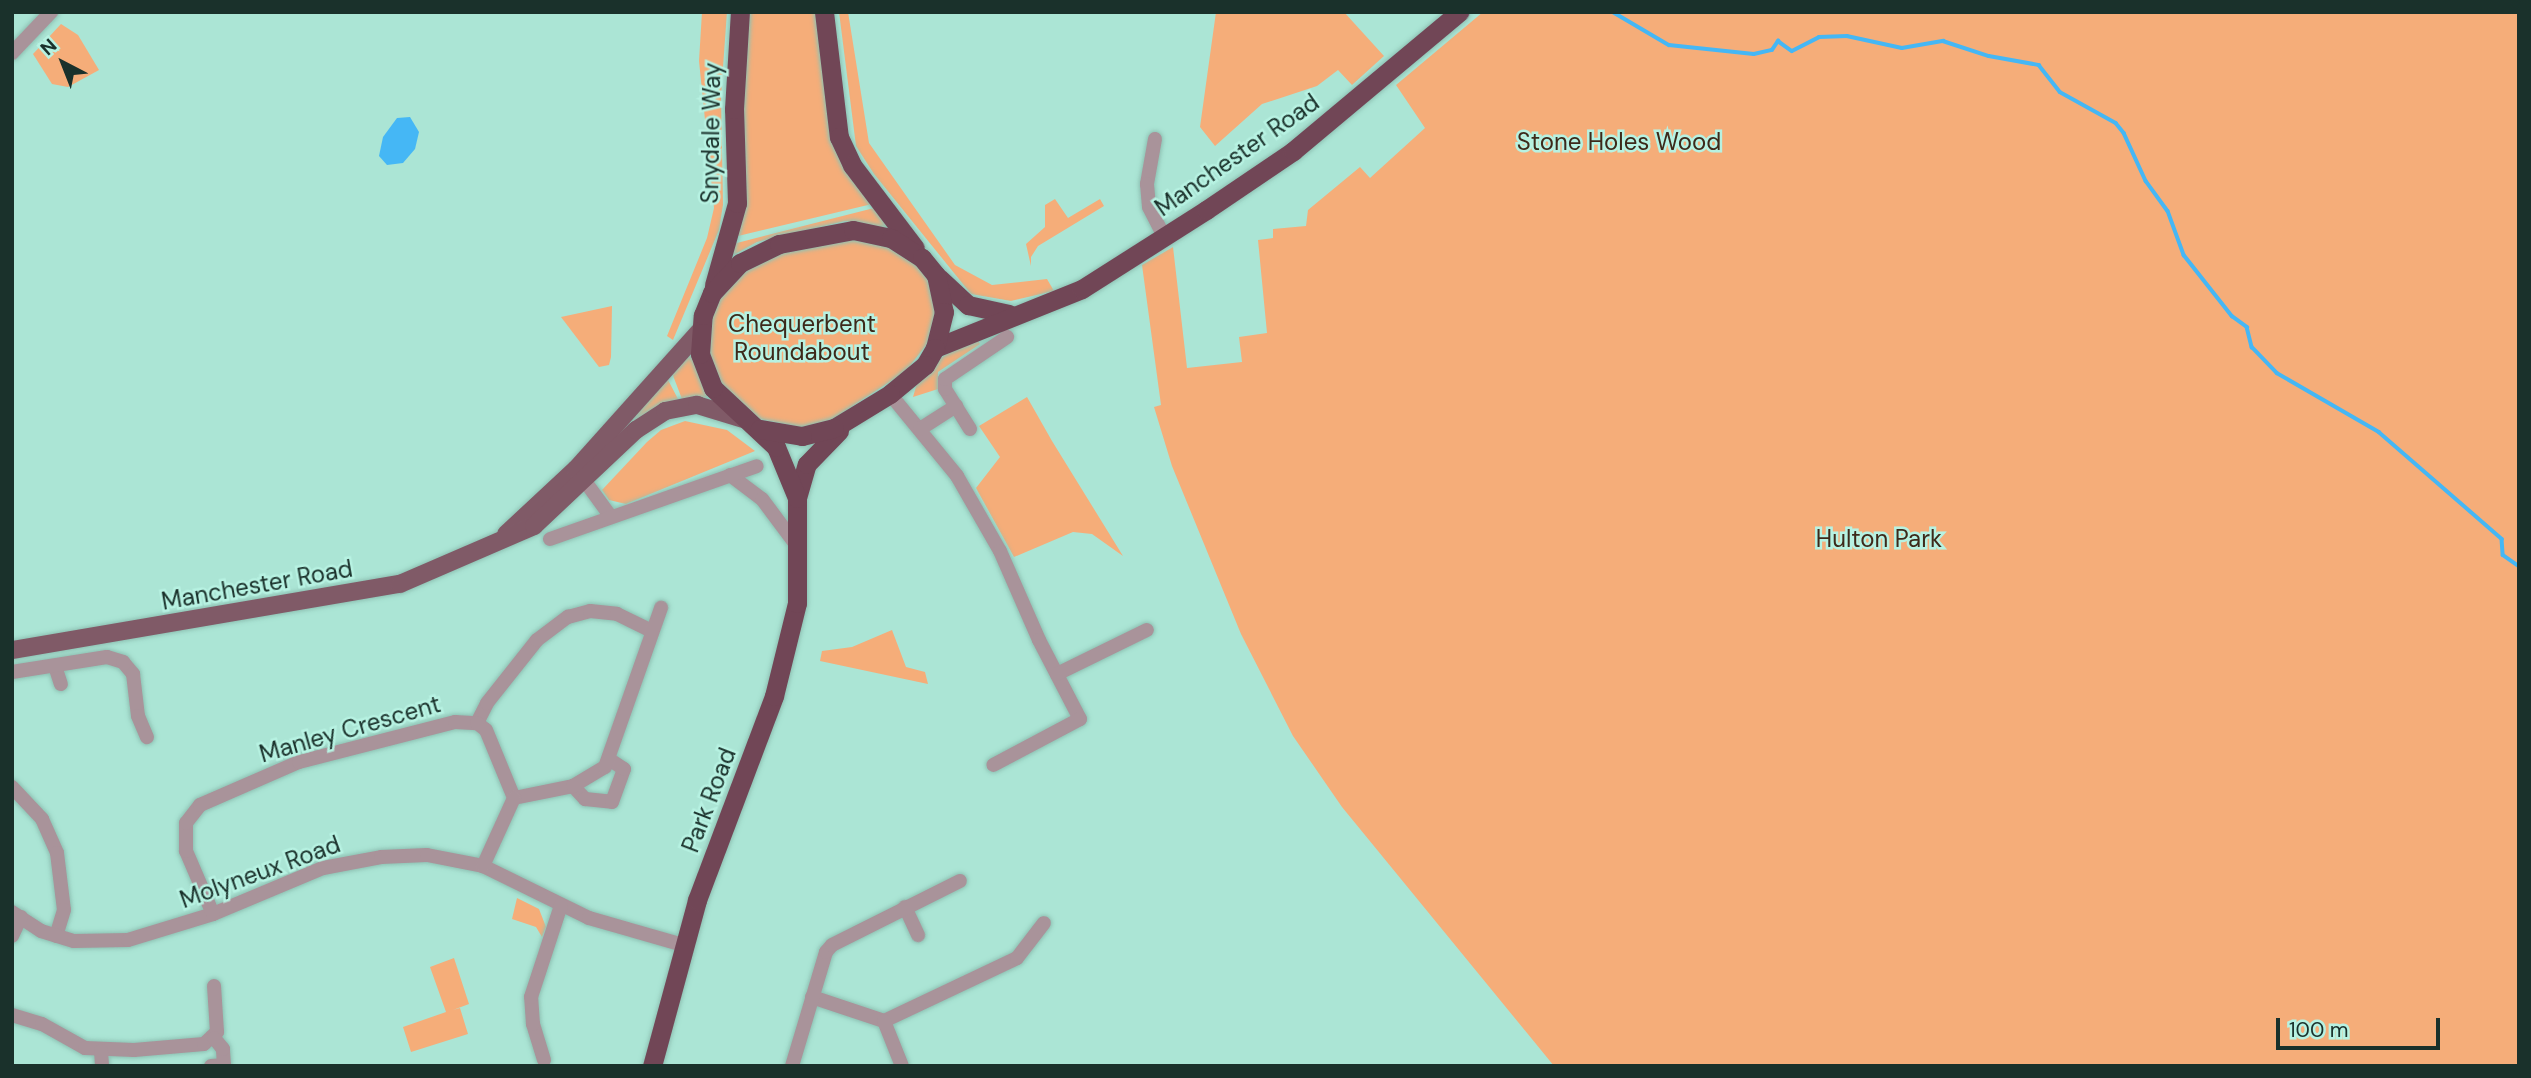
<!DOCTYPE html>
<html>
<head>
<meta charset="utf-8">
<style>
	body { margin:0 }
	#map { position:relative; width:2531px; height:1078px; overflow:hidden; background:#abe5d5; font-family:"DM Sans",sans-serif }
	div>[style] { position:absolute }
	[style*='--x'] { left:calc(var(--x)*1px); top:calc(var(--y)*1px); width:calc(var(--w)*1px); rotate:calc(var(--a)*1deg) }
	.green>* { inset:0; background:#f5ad79 }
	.water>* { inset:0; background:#45b7f5 }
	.stream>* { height:3.5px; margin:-1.75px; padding:0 1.75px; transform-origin:1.75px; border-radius:1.75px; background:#45b7f5 }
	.roads { filter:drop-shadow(0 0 2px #8ec1b3) drop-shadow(0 0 2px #8ec1b3) }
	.minor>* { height:14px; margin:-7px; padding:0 7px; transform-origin:7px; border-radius:7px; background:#a9939a }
	.major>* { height:18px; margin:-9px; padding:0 9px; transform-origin:9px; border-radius:9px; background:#805a67 }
	.highway>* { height:19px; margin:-9.5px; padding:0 9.5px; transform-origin:9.5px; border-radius:9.5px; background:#714656 }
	span { translate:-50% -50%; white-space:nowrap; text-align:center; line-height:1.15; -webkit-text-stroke:5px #b7f2e2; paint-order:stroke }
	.street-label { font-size:24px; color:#1a312b }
	.park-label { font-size:24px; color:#3d291a }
	.frame { position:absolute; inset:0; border:14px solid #1a312b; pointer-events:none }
	.north { position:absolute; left:28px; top:28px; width:70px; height:70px; -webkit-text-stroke:5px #b7f2e2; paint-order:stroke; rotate:318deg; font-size:19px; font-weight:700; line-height:28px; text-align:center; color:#1a312b }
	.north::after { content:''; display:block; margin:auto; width:24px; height:32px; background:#1a312b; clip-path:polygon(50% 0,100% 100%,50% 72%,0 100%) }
	.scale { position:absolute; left:2276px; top:1018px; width:164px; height:32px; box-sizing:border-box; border:4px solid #1a312b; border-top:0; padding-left:9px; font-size:21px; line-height:24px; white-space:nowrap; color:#1a312b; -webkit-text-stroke:5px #b7f2e2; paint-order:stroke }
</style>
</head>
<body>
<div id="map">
	<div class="green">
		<i style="clip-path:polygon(702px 12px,727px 12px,721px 95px,723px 205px,719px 230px,673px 340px,667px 336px,707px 238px,714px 208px,699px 61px)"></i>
		<i style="clip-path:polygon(748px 12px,818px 12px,820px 56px,872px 204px,738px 236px,745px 203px,741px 107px)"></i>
		<i style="clip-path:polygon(839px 12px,848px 12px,869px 143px,955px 265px,992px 285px,1047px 279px,1054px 291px,1011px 301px,971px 294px,874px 174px,856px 146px)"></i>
		<i style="clip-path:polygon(1216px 12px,1344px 12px,1384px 56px,1352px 85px,1338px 70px,1317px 86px,1262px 104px,1215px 146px,1200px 127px)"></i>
		<i style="clip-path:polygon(1483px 12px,2519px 12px,2519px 1066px,1554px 1066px,1342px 807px,1293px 736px,1241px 634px,1172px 466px,1154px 407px,1161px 405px,1142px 265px,1173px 247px,1187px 368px,1242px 362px,1239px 337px,1267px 333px,1258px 240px,1273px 238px,1273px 229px,1306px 226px,1308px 210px,1360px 167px,1370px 178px,1425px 128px,1396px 85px)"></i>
		<i style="clip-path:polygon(61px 24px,78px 35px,99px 70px,68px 87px,52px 84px,33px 54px)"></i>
		<i style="clip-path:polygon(1055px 199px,1068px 218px,1100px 199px,1104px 206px,1038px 246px,1031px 257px,1031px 266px,1026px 244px,1045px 227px,1045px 205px)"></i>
		<i style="clip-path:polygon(874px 208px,891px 229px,845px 221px,757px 242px,730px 257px,733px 244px)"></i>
		<i style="clip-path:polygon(853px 239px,888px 246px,916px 265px,928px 280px,935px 312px,927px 344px,905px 372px,831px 420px,801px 427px,759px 419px,720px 383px,709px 352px,711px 317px,720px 298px,745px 270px,781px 253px)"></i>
		<i style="clip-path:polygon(612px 306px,611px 357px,609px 365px,599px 367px,561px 317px)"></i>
		<i style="clip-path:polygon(976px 337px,980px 344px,938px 372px,938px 389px,913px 397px,917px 383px,942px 357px)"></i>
		<i style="clip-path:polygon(691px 351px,708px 395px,705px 398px,682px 399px,672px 373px)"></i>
		<i style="clip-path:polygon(667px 378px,678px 399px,647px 412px,591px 460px)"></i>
		<i style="clip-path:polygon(1027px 397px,1052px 441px,1123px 556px,1092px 534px,1073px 532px,1014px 557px,976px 488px,1000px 457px,979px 426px)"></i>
		<i style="clip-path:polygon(685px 421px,727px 430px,755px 451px,626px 504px,609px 500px,602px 490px,647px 442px,661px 430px)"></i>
		<i style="clip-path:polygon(892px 630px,906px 667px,925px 672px,928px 684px,820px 661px,822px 651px,852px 647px)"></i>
		<i style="clip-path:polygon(517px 898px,539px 909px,546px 927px,542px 937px,536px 927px,512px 919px)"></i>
		<i style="clip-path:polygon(454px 958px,469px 1004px,453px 1010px,460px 1008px,468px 1034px,411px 1052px,403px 1027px,446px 1012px,430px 967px)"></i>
	</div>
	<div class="water">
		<i style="clip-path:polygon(410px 117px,419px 132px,415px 149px,403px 163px,387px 165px,379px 156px,383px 137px,397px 118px)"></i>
	</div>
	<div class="stream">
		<i style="--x:1613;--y:12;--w:65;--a:30.5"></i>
		<i style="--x:1669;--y:45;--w:85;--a:6"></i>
		<i style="--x:1754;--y:54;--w:18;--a:-13"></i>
		<i style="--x:1772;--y:50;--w:11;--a:-56"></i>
		<i style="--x:1778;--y:41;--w:17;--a:36"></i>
		<i style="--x:1792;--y:51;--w:30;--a:-27"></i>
		<i style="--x:1819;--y:37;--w:28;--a:-2"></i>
		<i style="--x:1847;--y:36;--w:56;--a:12.3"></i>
		<i style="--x:1902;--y:48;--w:42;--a:-9.7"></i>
		<i style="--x:1943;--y:41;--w:48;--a:18.1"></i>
		<i style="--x:1989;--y:56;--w:51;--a:10.2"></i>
		<i style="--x:2039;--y:65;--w:34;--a:52"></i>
		<i style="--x:2060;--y:92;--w:64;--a:29"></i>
		<i style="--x:2116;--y:123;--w:13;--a:51"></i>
		<i style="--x:2124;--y:133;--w:53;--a:65.4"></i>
		<i style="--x:2146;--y:181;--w:37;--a:54"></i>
		<i style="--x:2168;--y:211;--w:47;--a:70"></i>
		<i style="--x:2184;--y:255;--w:78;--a:51.8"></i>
		<i style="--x:2232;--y:316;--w:19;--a:36"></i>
		<i style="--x:2247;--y:327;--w:21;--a:76"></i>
		<i style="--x:2252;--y:347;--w:36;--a:46"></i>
		<i style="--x:2277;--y:373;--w:118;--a:30"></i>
		<i style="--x:2379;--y:432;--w:163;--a:41"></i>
		<i style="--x:2502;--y:539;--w:16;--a:86"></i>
		<i style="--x:2503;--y:555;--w:19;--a:35"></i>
	</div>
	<div class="roads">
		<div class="minor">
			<i style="--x:12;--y:53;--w:57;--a:-46.4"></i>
			<i style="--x:1155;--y:139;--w:46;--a:100.1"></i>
			<i style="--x:1147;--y:184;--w:23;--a:85"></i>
			<i style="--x:1149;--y:207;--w:34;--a:63"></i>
			<i style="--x:890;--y:394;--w:106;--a:50.7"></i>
			<i style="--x:957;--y:476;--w:86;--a:60.2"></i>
			<i style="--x:1000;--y:551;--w:97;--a:66.3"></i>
			<i style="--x:1039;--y:640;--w:89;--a:62.6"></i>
			<i style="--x:1080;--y:719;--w:98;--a:152.1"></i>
			<i style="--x:920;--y:429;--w:43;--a:-32.6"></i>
			<i style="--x:970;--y:429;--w:47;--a:-122"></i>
			<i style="--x:945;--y:389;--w:10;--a:-90"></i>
			<i style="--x:945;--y:379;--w:75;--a:-34.1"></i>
			<i style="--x:579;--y:473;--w:54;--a:54"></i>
			<i style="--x:730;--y:475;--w:40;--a:37"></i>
			<i style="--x:762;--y:499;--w:59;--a:53.3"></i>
			<i style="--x:550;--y:539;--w:219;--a:-19.4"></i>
			<i style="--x:55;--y:666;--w:19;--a:72"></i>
			<i style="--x:12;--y:672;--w:96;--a:-9"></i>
			<i style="--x:107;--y:657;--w:17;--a:17"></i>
			<i style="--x:123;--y:662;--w:16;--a:50"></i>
			<i style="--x:133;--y:674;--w:42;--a:83.2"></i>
			<i style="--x:138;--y:716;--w:23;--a:67"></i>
			<i style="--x:1057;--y:674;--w:100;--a:-26.1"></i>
			<i style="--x:477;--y:723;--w:22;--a:-63"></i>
			<i style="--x:487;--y:703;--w:80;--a:-51.6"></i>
			<i style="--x:537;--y:640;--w:39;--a:-37"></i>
			<i style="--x:568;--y:617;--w:23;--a:-15"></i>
			<i style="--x:590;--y:611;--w:27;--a:6"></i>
			<i style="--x:617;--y:614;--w:39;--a:26"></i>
			<i style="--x:573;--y:786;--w:18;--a:47"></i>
			<i style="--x:585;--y:799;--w:27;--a:6"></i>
			<i style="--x:612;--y:802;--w:35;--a:-70"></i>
			<i style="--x:624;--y:769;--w:17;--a:-147"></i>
			<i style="--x:12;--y:787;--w:44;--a:46.8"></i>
			<i style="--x:42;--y:819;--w:37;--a:66"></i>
			<i style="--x:57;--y:853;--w:57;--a:83"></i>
			<i style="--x:64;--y:910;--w:27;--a:107"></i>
			<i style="--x:514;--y:798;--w:60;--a:-11.5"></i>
			<i style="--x:573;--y:786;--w:37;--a:-31"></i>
			<i style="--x:605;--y:767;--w:169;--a:-70.6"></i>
			<i style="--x:905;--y:907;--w:31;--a:65"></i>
			<i style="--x:12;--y:912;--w:35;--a:33"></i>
			<i style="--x:41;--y:931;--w:34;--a:17"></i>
			<i style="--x:74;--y:941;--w:54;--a:-1.1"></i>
			<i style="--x:128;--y:940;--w:89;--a:-17"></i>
			<i style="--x:213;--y:914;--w:119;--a:-22.7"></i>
			<i style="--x:323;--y:868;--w:59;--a:-10.7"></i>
			<i style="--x:381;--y:857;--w:46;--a:-2.5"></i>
			<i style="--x:427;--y:855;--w:57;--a:11.1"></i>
			<i style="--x:483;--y:866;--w:118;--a:26.1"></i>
			<i style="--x:589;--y:918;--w:98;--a:16"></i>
			<i style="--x:213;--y:914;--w:69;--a:-113.2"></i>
			<i style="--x:186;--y:851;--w:28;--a:-90"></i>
			<i style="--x:186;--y:823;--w:23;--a:-52"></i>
			<i style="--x:200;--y:805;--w:108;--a:-23.5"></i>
			<i style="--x:299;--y:762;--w:161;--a:-14.4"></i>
			<i style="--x:455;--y:722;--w:22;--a:3"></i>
			<i style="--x:477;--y:723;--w:11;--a:38"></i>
			<i style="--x:486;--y:730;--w:74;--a:67.6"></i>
			<i style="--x:514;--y:798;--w:75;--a:114.5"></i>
			<i style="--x:12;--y:936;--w:21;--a:-65"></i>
			<i style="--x:812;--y:997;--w:76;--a:18.4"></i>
			<i style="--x:12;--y:1015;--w:31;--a:17"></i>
			<i style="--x:42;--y:1024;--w:49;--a:29.2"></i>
			<i style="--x:85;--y:1048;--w:49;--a:2.3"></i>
			<i style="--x:134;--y:1050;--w:70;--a:-4.9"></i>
			<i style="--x:204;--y:1044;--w:18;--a:-43"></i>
			<i style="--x:217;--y:1032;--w:46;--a:-93.7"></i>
			<i style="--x:884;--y:1021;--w:147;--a:-25.3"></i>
			<i style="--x:1017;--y:958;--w:44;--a:-52.4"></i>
			<i style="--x:884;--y:1021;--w:48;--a:68.2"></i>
			<i style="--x:101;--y:1051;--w:15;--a:86"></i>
			<i style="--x:544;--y:1060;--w:38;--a:-107"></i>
			<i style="--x:533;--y:1024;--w:27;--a:-94"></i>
			<i style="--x:531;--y:997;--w:97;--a:-71.9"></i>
			<i style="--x:211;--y:1066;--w:13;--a:-4"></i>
			<i style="--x:224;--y:1065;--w:16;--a:-94"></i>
			<i style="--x:223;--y:1049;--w:14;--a:-129"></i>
			<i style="--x:792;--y:1066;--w:119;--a:-73.4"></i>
			<i style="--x:826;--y:952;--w:9;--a:-49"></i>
			<i style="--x:832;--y:945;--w:143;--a:-26.6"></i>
		</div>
		<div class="major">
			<i style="--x:506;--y:534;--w:96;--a:-42.9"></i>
			<i style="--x:576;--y:469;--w:184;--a:-48.1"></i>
			<i style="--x:12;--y:650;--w:394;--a:-9.7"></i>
			<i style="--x:400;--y:584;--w:146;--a:-23.4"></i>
			<i style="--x:534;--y:526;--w:140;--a:-43.3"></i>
			<i style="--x:636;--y:430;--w:35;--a:-33"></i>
			<i style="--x:665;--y:411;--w:33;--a:-11"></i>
			<i style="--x:697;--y:405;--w:48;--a:16.9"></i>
		</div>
		<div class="highway">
			<i style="--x:824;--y:12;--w:126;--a:83.2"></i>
			<i style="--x:839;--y:137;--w:31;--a:65"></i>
			<i style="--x:852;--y:165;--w:104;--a:52.8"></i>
			<i style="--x:939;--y:278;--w:40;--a:43"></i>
			<i style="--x:968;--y:305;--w:42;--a:12.4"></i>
			<i style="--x:714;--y:285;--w:85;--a:-74.3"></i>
			<i style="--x:737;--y:203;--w:94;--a:-91.8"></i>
			<i style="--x:734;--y:109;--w:97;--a:-86.5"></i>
			<i style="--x:935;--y:348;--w:158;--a:-21.9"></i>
			<i style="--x:1082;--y:289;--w:147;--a:-32.5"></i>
			<i style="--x:1206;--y:210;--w:105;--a:-34.1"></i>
			<i style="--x:1293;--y:151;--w:217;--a:-39.9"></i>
			<i style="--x:797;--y:498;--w:35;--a:-74"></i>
			<i style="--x:807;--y:464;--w:46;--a:-45.9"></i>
			<i style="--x:652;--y:1066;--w:172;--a:-74.8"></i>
			<i style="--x:697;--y:900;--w:218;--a:-69.3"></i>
			<i style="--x:774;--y:696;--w:96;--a:-76.1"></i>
			<i style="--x:797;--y:603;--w:105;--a:-90"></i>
			<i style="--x:797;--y:498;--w:55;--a:-112.4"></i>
			<i style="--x:776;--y:447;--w:86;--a:-136.9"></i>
			<i style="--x:713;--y:388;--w:36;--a:-111"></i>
			<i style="--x:700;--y:354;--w:39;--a:-86"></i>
			<i style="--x:703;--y:315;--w:24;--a:-68"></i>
			<i style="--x:712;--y:293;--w:41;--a:-47"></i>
			<i style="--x:740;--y:263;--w:43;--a:-26"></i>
			<i style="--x:779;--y:244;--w:75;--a:-10.7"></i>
			<i style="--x:853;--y:230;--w:39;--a:12"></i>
			<i style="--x:891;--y:238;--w:37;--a:33"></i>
			<i style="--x:922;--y:258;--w:22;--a:51"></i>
			<i style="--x:936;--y:275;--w:38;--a:78"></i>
			<i style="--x:944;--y:312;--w:37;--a:104"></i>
			<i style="--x:935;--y:348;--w:20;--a:120"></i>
			<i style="--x:925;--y:365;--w:45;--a:140.4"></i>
			<i style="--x:890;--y:394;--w:66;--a:148.7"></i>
			<i style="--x:834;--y:428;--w:33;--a:166"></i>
			<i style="--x:802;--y:436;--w:43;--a:-170.5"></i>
		</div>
	</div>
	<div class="street-label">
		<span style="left:711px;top:133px;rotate:-89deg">Snydale Way</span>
		<span style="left:1237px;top:155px;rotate:-35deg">Manchester Road</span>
		<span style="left:257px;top:585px;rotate:-10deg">Manchester Road</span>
		<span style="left:350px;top:729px;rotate:-16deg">Manley Crescent</span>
		<span style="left:709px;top:800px;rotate:-69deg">Park Road</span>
		<span style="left:260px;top:872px;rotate:-20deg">Molyneux Road</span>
	</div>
	<div class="park-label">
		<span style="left:1619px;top:142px">Stone Holes Wood</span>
		<span style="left:802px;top:338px">Chequerbent<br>Roundabout</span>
		<span style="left:1879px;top:539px">Hulton Park</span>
	</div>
	<div class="frame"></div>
	<div class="north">N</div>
	<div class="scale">100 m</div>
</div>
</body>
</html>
